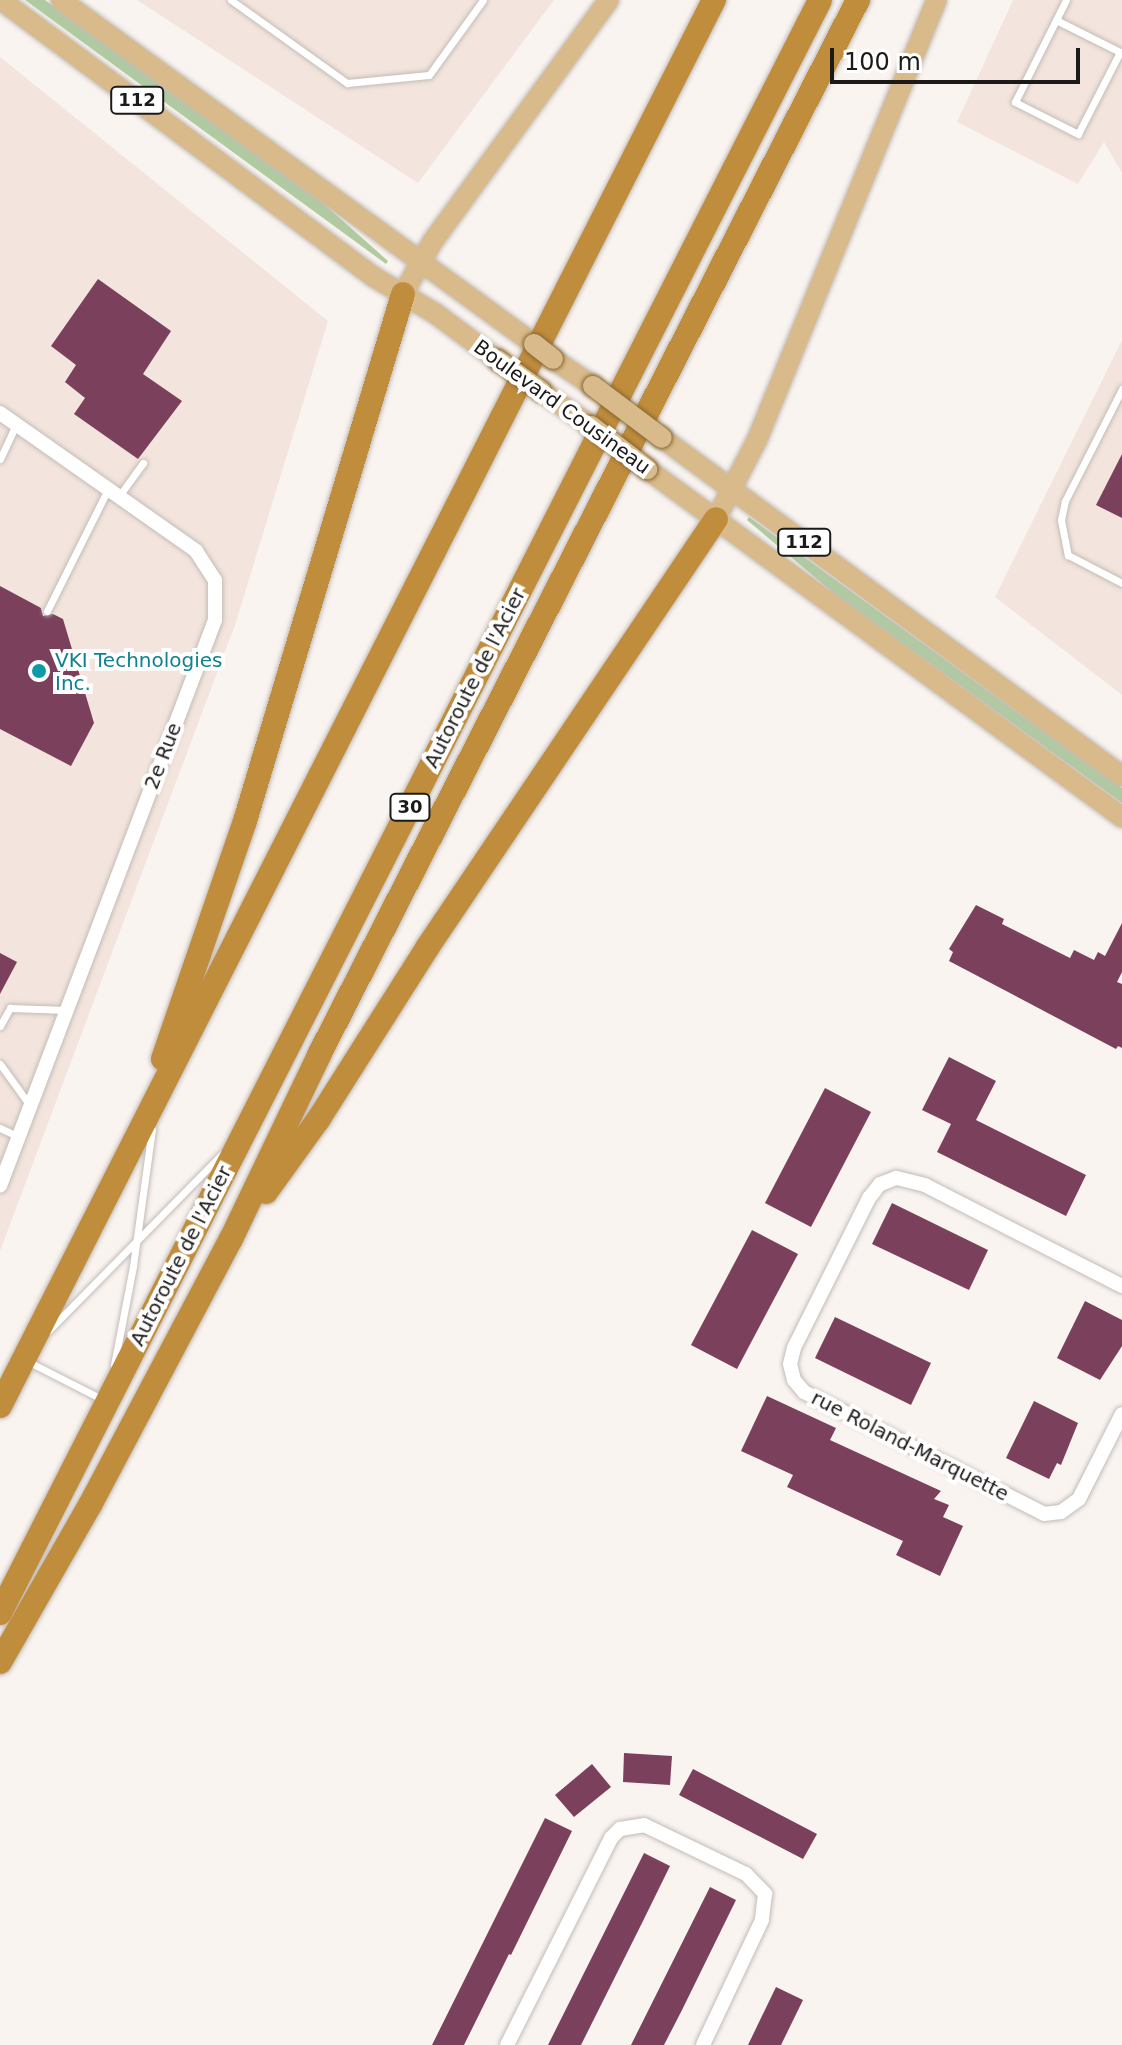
<!DOCTYPE html>
<html>
<head>
<meta charset="utf-8">
<style>
	body { margin:0 }
	#map { position:relative; width:1122px; height:2045px; overflow:hidden; background:#faf4f0; font-family:"DejaVu Sans",sans-serif }
	div>[style] { position:absolute }
	[style*='--x'] { left:calc(var(--x)*1px); top:calc(var(--y)*1px); width:calc(var(--w)*1px); rotate:calc(var(--a)*1deg) }
	.built>* { inset:0; background:#f3e5dd }
	.green>* { inset:0; background:#b0cba1 }
	.building>* { inset:0; background:#7b405b }
	.roads { filter:drop-shadow(0 0 2px #c2bcb8) drop-shadow(0 0 2px #c2bcb8) }
	.lane>* { height:7px; margin:-3.5px; padding:0 3.5px; transform-origin:3.5px; border-radius:3.5px; background:#fff }
	.street>* { height:14px; margin:-7px; padding:0 7px; transform-origin:7px; border-radius:7px; background:#fff }
	.primary>* { height:20px; margin:-10px; padding:0 10px; transform-origin:10px; border-radius:10px; background:#d9bb8b }
	.highway>* { height:24px; margin:-12px; padding:0 12px; transform-origin:12px; border-radius:12px; background:#c08d3d }
	.bridges { filter:drop-shadow(0 0 2px #876530) drop-shadow(0 0 2px #876530) }
	.primary-bridge>* { height:20px; margin:-10px; padding:0 10px; transform-origin:10px; border-radius:10px; background:#d9bb8b }
	.dots>* { width:22px; height:22px; translate:-50% -50%; box-sizing:border-box; border:4px solid #fff; border-radius:50% }
	span { translate:-50% -50%; white-space:nowrap; text-align:center; line-height:1.15; -webkit-text-stroke:8px #fff; paint-order:stroke }
	.shield-label span { padding:2px 6px; background:#fff; border:2px solid; border-radius:6px; -webkit-text-stroke-width:0 }
	.shield-label { font-size:18px; color:#1c1a19; font-weight:700 }
	.street-label { font-size:20px; color:#1c1a19 }
	.culture-label { font-size:20px; color:#0d838f }
	.left { translate:0 -50%; text-align:left }
	.scale { position:absolute; left:830px; top:48px; width:250px; height:36px; box-sizing:border-box; border:4px solid #1c1a19; border-top:0; padding-left:10px; font-size:24px; line-height:28px; white-space:nowrap; color:#1c1a19; -webkit-text-stroke:6px #fff; paint-order:stroke }
</style>
</head>
<body>
<div id="map">
	<div class="built">
		<i style="clip-path:polygon(137px 0,554px 0,418px 183px)"></i>
		<i style="clip-path:polygon(1013px 0,1122px 0,1122px 173px,1104px 142px,1078px 184px,957px 122px)"></i>
		<i style="clip-path:polygon(0 57px,328px 321px,236px 622px,0 1251px)"></i>
		<i style="clip-path:polygon(1122px 340px,1122px 695px,995px 597px)"></i>
	</div>
	<div class="green">
		<i style="clip-path:polygon(25px 0,45px 0,324px 204px,388px 261px,386px 264px)"></i>
		<i style="clip-path:polygon(749px 517px,1122px 788px,1122px 803px,837px 596px,747px 520px)"></i>
	</div>
	<div class="building">
		<i style="clip-path:polygon(98px 279px,171px 331px,143px 374px,182px 401px,138px 459px,74px 414px,85px 398px,65px 382px,76px 365px,51px 346px)"></i>
		<i style="clip-path:polygon(1122px 454px,1122px 518px,1096px 505px)"></i>
		<i style="clip-path:polygon(0 586px,41px 608px,43px 616px,53px 614px,63px 619px,94px 723px,71px 766px,0 729px)"></i>
		<i style="clip-path:polygon(976px 905px,1004px 919px,1002px 924px,1070px 958px,1074px 950px,1094px 960px,1098px 952px,1105px 956px,1122px 923px,1122px 972px,1117px 982px,1122px 984px,1122px 1048px,1118px 1046px,1116px 1049px,949px 961px,953px 952px,949px 949px)"></i>
		<i style="clip-path:polygon(0 953px,17px 962px,0 994px)"></i>
		<i style="clip-path:polygon(949px 1057px,996px 1081px,976px 1120px,1086px 1175px,1066px 1216px,937px 1152px,951px 1124px,922px 1110px)"></i>
		<i style="clip-path:polygon(825px 1088px,871px 1112px,811px 1227px,765px 1203px)"></i>
		<i style="clip-path:polygon(892px 1203px,988px 1250px,969px 1290px,872px 1244px)"></i>
		<i style="clip-path:polygon(752px 1230px,798px 1254px,737px 1369px,691px 1345px)"></i>
		<i style="clip-path:polygon(1085px 1301px,1122px 1320px,1122px 1346px,1100px 1380px,1057px 1358px)"></i>
		<i style="clip-path:polygon(835px 1317px,931px 1363px,911px 1405px,815px 1358px)"></i>
		<i style="clip-path:polygon(767px 1396px,836px 1428px,830px 1440px,941px 1491px,934px 1499px,949px 1505px,943px 1517px,963px 1526px,940px 1576px,896px 1555px,903px 1541px,787px 1487px,793px 1475px,741px 1451px)"></i>
		<i style="clip-path:polygon(1034px 1401px,1078px 1423px,1061px 1465px,1057px 1463px,1049px 1479px,1006px 1458px)"></i>
		<i style="clip-path:polygon(624px 1753px,672px 1756px,670px 1785px,623px 1782px)"></i>
		<i style="clip-path:polygon(592px 1764px,611px 1787px,574px 1817px,555px 1795px)"></i>
		<i style="clip-path:polygon(693px 1769px,817px 1834px,803px 1859px,679px 1795px)"></i>
		<i style="clip-path:polygon(545px 1818px,572px 1831px,511px 1955px,509px 1954px,464px 2045px,432px 2045px)"></i>
		<i style="clip-path:polygon(644px 1853px,670px 1866px,642px 1923px,581px 2045px,548px 2045px)"></i>
		<i style="clip-path:polygon(710px 1887px,736px 1900px,682px 2010px,664px 2045px,631px 2045px)"></i>
		<i style="clip-path:polygon(776px 1987px,803px 2000px,781px 2045px,748px 2045px)"></i>
	</div>
	<div class="roads">
		<div class="lane">
			<i style="--x:231;--y:0;--w:143;--a:35.6"></i>
			<i style="--x:347;--y:83;--w:82;--a:-5.6"></i>
			<i style="--x:429;--y:75;--w:92;--a:-54.2"></i>
			<i style="--x:1066;--y:0;--w:114;--a:116.6"></i>
			<i style="--x:1015;--y:102;--w:71;--a:26.9"></i>
			<i style="--x:1078;--y:134;--w:92;--a:-62.9"></i>
			<i style="--x:1056;--y:20;--w:74;--a:26.6"></i>
			<i style="--x:1122;--y:389;--w:126;--a:117"></i>
			<i style="--x:1065;--y:501;--w:19;--a:102"></i>
			<i style="--x:1061;--y:520;--w:36;--a:79"></i>
			<i style="--x:1068;--y:555;--w:61;--a:27.4"></i>
			<i style="--x:0;--y:459;--w:38;--a:-65"></i>
			<i style="--x:119;--y:496;--w:41;--a:-54"></i>
			<i style="--x:47;--y:611;--w:136;--a:-63.4"></i>
			<i style="--x:0;--y:1026;--w:21;--a:-61"></i>
			<i style="--x:10;--y:1008;--w:57;--a:2"></i>
			<i style="--x:0;--y:1064;--w:49;--a:54.1"></i>
			<i style="--x:0;--y:1128;--w:21;--a:25"></i>
			<i style="--x:49;--y:1330;--w:248;--a:-45.5"></i>
			<i style="--x:29;--y:1362;--w:84;--a:26.9"></i>
			<i style="--x:114;--y:1365;--w:101;--a:-79.1"></i>
			<i style="--x:133;--y:1266;--w:138;--a:-82.1"></i>
		</div>
		<div class="street">
			<i style="--x:0;--y:413;--w:240;--a:35.1"></i>
			<i style="--x:196;--y:551;--w:35;--a:57"></i>
			<i style="--x:215;--y:580;--w:40;--a:90"></i>
			<i style="--x:215;--y:620;--w:605;--a:110.8"></i>
			<i style="--x:1122;--y:1286;--w:221;--a:-152.9"></i>
			<i style="--x:925;--y:1185;--w:30;--a:-166"></i>
			<i style="--x:896;--y:1178;--w:17;--a:159"></i>
			<i style="--x:880;--y:1184;--w:18;--a:128"></i>
			<i style="--x:869;--y:1198;--w:168;--a:116.6"></i>
			<i style="--x:794;--y:1348;--w:16;--a:104"></i>
			<i style="--x:790;--y:1364;--w:16;--a:76"></i>
			<i style="--x:794;--y:1380;--w:16;--a:50"></i>
			<i style="--x:804;--y:1392;--w:269;--a:26.9"></i>
			<i style="--x:1044;--y:1514;--w:17;--a:-7"></i>
			<i style="--x:1061;--y:1512;--w:22;--a:-36"></i>
			<i style="--x:1079;--y:1499;--w:95;--a:-63.2"></i>
			<i style="--x:507;--y:2045;--w:232;--a:-63.3"></i>
			<i style="--x:611;--y:1838;--w:13;--a:-45"></i>
			<i style="--x:620;--y:1829;--w:24;--a:-9"></i>
			<i style="--x:644;--y:1825;--w:113;--a:25.7"></i>
			<i style="--x:746;--y:1874;--w:28;--a:46"></i>
			<i style="--x:765;--y:1894;--w:26;--a:97"></i>
			<i style="--x:762;--y:1920;--w:138;--a:115.3"></i>
		</div>
		<div class="primary">
			<i style="--x:1;--y:0;--w:465;--a:36.6"></i>
			<i style="--x:374;--y:277;--w:72;--a:30.8"></i>
			<i style="--x:436;--y:314;--w:77;--a:36.6"></i>
			<i style="--x:61;--y:0;--w:585;--a:36.03"></i>
			<i style="--x:403;--y:294;--w:61;--a:-60.5"></i>
			<i style="--x:433;--y:241;--w:298;--a:-53.9"></i>
			<i style="--x:553;--y:359;--w:48;--a:34"></i>
			<i style="--x:541;--y:391;--w:61;--a:35"></i>
			<i style="--x:662;--y:438;--w:571;--a:36.31"></i>
			<i style="--x:647;--y:469;--w:589;--a:36.23"></i>
			<i style="--x:716;--y:519;--w:89;--a:-62.6"></i>
			<i style="--x:757;--y:440;--w:475;--a:-67.8"></i>
		</div>
		<div class="highway">
			<i style="--x:163;--y:1059;--w:252;--a:-71"></i>
			<i style="--x:245;--y:821;--w:550;--a:-73.31"></i>
			<i style="--x:266;--y:1192;--w:89;--a:-54.2"></i>
			<i style="--x:318;--y:1120;--w:204;--a:-57.6"></i>
			<i style="--x:427;--y:948;--w:517;--a:-56.03"></i>
			<i style="--x:0;--y:1406;--w:1577;--a:-63.08"></i>
			<i style="--x:0;--y:1613;--w:1809;--a:-63.05"></i>
			<i style="--x:0;--y:1662;--w:181;--a:-60.2"></i>
			<i style="--x:90;--y:1505;--w:301;--a:-62.1"></i>
			<i style="--x:231;--y:1239;--w:204;--a:-64.4"></i>
			<i style="--x:319;--y:1055;--w:1185;--a:-62.94"></i>
		</div>
	</div>
	<div class="bridges">
		<div class="primary-bridge">
			<i style="--x:534;--y:344;--w:24;--a:38"></i>
			<i style="--x:498;--y:360;--w:53;--a:35.8"></i>
			<i style="--x:593;--y:386;--w:86;--a:37"></i>
			<i style="--x:591;--y:426;--w:71;--a:37.5"></i>
		</div>
	</div>
	<div class="dots">
		<i style="left:39px;top:671px;background:#0f9aa8"></i>
	</div>
	<div class="shield-label">
		<span style="left:137px;top:100px">112</span>
		<span style="left:804px;top:542px">112</span>
		<span style="left:410px;top:807px">30</span>
	</div>
	<div class="street-label">
		<span style="left:562px;top:407px;rotate:36deg">Boulevard Cousineau</span>
		<span style="left:475px;top:678px;rotate:-63deg">Autoroute de l'Acier</span>
		<span style="left:163px;top:756px;rotate:-69deg">2e Rue</span>
		<span style="left:181px;top:1256px;rotate:-63deg">Autoroute de l'Acier</span>
		<span style="left:910px;top:1446px;rotate:27deg">rue Roland-Marquette</span>
	</div>
	<div class="culture-label">
		<span class="left" style="left:55px;top:672px">VKI Technologies<br>Inc.</span>
	</div>
	<div class="scale">100 m</div>
</div>
</body>
</html>
